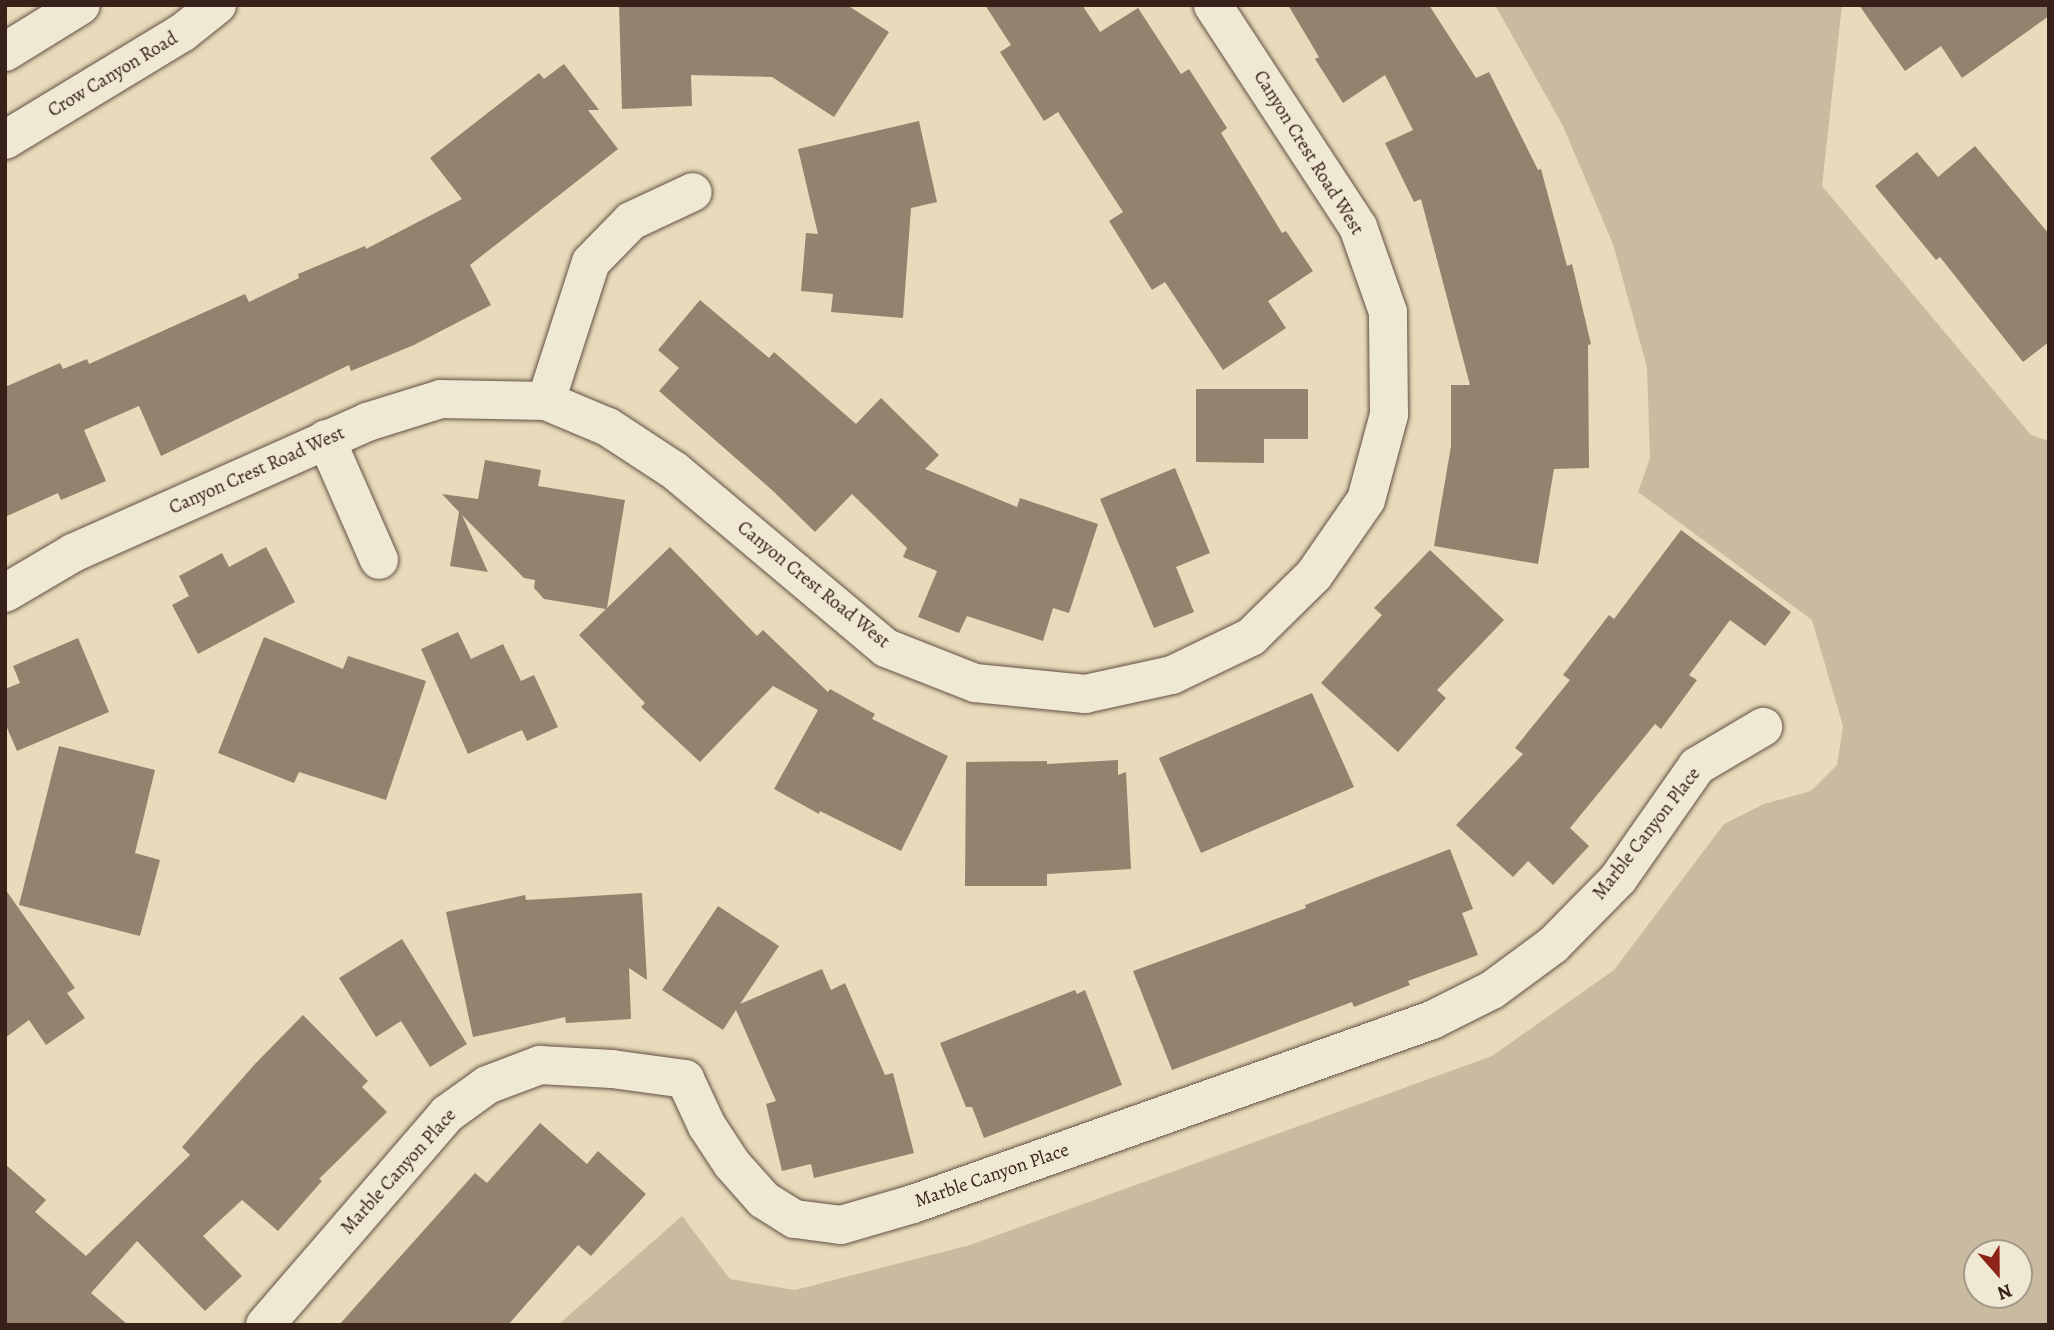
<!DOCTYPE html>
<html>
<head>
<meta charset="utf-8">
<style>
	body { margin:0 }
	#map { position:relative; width:2054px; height:1330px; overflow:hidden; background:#e7dbbb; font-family:Alegreya,serif }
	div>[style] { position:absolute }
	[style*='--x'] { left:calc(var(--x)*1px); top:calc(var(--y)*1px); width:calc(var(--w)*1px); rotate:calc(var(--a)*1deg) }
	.green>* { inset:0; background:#c9bb9f }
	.building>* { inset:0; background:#93826d }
	.roads { filter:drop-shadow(0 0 2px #645042) drop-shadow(0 0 2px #645042) }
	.minor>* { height:38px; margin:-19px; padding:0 19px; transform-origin:19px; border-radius:19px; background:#efe8d3 }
	.secondary>* { height:38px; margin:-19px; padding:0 19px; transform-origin:19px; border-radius:19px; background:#efe8d3 }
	span { translate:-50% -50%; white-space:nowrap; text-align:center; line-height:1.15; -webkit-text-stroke:6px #efe8d3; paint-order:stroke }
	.street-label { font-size:19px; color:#382119 }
	.frame { position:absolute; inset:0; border:7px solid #382119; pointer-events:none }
	.north { position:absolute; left:1963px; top:1239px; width:70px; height:70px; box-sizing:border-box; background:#efe8d3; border:2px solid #a69889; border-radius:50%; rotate:159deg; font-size:19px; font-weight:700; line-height:28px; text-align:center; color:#382119 }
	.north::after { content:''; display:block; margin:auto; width:24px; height:32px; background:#8f2418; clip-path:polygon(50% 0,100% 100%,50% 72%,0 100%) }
</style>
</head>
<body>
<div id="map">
	<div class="green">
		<i style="clip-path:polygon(evenodd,1495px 5px,1842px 5px,1822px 186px,2031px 435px,2049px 441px,2049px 1325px,558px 1325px,682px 1216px,730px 1279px,795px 1290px,970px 1245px,1492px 1056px,1614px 970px,1724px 824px,1764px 804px,1811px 791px,1837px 765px,1843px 726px,1812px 620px,1638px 492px,1650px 458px,1647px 367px,1613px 244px,1563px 126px,1495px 5px,1977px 1253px,2019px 1253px,2019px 1295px,1977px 1295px,1977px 1253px)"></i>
	</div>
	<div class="building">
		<i style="clip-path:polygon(619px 5px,847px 5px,889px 32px,834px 117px,772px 77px,691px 75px,692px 106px,622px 109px)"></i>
		<i style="clip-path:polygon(985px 5px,1082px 5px,1100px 32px,1138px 8px,1181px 74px,1189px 69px,1227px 128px,1221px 133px,1282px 233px,1286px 231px,1313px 271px,1268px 301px,1286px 328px,1223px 370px,1165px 282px,1152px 290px,1109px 221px,1123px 212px,1058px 112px,1044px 121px,1000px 52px,1011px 45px)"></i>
		<i style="clip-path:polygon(1288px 5px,1429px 5px,1476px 78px,1489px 72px,1538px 170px,1541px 169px,1567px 266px,1572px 264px,1591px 344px,1588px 345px,1589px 468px,1554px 469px,1538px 564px,1434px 546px,1451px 446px,1451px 385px,1470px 385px,1421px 199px,1414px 202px,1385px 143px,1413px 130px,1385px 75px,1343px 103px,1315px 59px,1319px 57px)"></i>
		<i style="clip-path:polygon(1859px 5px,2049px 5px,2049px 16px,1962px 78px,1941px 46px,1905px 71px)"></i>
		<i style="clip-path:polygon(564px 64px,599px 110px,588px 110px,618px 149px,470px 265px,491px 305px,414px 345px,351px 371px,349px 365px,161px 456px,139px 406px,84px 430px,106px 481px,61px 500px,58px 493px,5px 517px,5px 387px,60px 363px,63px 369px,87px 359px,89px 364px,245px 294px,249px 302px,299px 278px,298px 274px,365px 246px,366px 249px,462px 199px,430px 158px,539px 73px,544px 79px)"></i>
		<i style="clip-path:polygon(919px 121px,937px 202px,911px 208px,903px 318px,831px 312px,833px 294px,801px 291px,806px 233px,818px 234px,798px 149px)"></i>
		<i style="clip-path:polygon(1975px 146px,2049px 234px,2049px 342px,2023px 362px,1940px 257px,1936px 260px,1875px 186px,1917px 152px,1938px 177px)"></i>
		<i style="clip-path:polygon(700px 300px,769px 358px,774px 352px,856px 424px,881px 398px,939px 455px,925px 469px,1017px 507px,1020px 498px,1098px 524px,1069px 613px,1053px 608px,1043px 641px,967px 616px,959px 633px,918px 617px,937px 571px,903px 557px,907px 548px,852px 494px,815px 532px,773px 491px,659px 391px,679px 368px,658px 350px)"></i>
		<i style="clip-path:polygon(1196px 389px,1308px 389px,1308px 439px,1264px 439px,1264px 463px,1196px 462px)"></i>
		<i style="clip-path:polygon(485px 460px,541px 470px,538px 486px,625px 500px,607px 608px,670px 547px,757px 636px,763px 630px,828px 692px,830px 689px,875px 714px,872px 719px,948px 756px,901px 851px,820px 811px,819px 814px,774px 789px,818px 710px,773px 686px,700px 762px,641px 707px,645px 703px,579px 635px,606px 609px,544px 599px,534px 588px,535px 580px,524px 578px,462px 515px,488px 572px,450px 566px,459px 512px,442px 494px,478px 499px)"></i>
		<i style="clip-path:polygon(1175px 468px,1210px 553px,1176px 567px,1194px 612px,1154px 628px,1100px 499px)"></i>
		<i style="clip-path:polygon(1681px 530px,1791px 612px,1765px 646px,1730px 620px,1689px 675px,1697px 680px,1661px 729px,1655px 724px,1570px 828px,1589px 846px,1553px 885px,1528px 861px,1513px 877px,1456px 825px,1523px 754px,1515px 748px,1570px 680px,1563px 675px,1609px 615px,1614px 619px)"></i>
		<i style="clip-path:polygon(266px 547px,295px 602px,198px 654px,172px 605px,189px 596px,179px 576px,222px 553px,229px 567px)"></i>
		<i style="clip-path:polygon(1430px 550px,1504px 620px,1437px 690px,1446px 698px,1398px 752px,1321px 683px,1382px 615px,1374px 608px)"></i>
		<i style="clip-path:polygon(458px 632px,471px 659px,503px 644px,521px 681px,534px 675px,558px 727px,527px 741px,522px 730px,468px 754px,421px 649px)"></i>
		<i style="clip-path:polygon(264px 637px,343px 669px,348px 656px,426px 681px,386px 800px,299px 772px,294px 783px,218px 753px)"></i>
		<i style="clip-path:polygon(78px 638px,109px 712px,17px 751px,5px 723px,5px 689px,20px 683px,13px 666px)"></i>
		<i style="clip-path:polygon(1312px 693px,1354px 787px,1201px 853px,1159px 758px)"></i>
		<i style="clip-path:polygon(59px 746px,155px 770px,135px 853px,160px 860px,140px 936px,19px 905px)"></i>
		<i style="clip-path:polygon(1118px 760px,1118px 775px,1126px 772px,1131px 869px,1047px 874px,1047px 886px,965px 886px,966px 762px,1047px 761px,1047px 764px)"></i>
		<i style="clip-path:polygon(1450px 849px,1473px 909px,1462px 913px,1478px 955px,1408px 981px,1410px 985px,1354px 1007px,1352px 1002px,1172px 1070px,1133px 971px,1306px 908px,1305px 905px)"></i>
		<i style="clip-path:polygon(5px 889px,75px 988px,67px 993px,85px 1018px,46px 1045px,29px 1020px,5px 1038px)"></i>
		<i style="clip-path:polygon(642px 893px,647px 980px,629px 968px,631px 1019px,566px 1023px,565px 1017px,473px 1037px,446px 912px,525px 895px,526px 900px)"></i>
		<i style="clip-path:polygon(718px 906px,779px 946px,740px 1004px,822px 969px,831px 990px,845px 983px,885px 1075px,893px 1073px,914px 1153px,814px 1178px,811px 1164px,782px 1171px,766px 1104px,776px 1101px,736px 1010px,723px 1030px,662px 990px)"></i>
		<i style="clip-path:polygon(402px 939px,467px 1044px,430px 1067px,401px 1021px,376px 1037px,339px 978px)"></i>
		<i style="clip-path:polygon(1075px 990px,1077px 994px,1085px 990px,1122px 1085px,984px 1138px,972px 1107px,966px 1107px,940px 1043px)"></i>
		<i style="clip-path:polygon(303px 1015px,368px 1081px,362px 1087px,387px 1112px,319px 1179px,322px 1181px,278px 1231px,242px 1200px,203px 1236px,242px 1276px,205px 1311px,137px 1241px,91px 1293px,128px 1325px,5px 1325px,5px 1164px,46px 1200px,35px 1212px,86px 1256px,190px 1155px,182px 1147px,255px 1064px)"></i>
		<i style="clip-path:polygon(540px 1123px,587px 1164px,598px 1151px,646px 1194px,591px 1256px,578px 1245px,508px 1325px,339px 1325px,475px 1173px,487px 1183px)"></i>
	</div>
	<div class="roads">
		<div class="minor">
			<i style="--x:546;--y:401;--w:146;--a:-72.1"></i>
			<i style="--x:591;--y:262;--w:57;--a:-45.7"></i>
			<i style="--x:631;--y:221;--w:68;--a:-25.1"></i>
			<i style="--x:326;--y:439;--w:132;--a:66.3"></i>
			<i style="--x:5;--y:593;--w:79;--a:-30.5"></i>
			<i style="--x:73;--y:553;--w:322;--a:-24"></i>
			<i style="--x:367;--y:422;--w:77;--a:-17.3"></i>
			<i style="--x:441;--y:399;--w:105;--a:1.1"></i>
			<i style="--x:546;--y:401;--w:67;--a:22.8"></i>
			<i style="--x:608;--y:427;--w:80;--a:33.3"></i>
			<i style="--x:675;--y:471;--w:275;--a:40"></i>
			<i style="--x:886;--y:648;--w:96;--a:21.5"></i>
			<i style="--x:975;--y:683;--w:111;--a:5.7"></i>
			<i style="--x:1085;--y:694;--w:89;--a:-12.3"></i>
			<i style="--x:1172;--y:675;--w:88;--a:-25.7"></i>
			<i style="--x:1251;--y:637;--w:88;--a:-44.5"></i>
			<i style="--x:1314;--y:575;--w:91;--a:-55.3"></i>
			<i style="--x:1366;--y:500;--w:88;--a:-74.9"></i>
			<i style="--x:1389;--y:415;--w:103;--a:-90.6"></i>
			<i style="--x:1388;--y:312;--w:90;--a:-109.4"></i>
			<i style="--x:1358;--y:227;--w:265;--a:-123.2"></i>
			<i style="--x:265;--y:1325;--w:279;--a:-49.2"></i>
			<i style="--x:447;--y:1114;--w:49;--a:-35.9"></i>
			<i style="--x:487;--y:1085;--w:57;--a:-20.7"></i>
			<i style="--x:540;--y:1065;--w:72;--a:3.2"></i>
			<i style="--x:612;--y:1069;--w:74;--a:7.8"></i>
			<i style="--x:685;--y:1079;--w:52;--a:64.9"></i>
			<i style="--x:707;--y:1126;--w:45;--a:56.7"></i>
			<i style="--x:732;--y:1164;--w:48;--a:48.4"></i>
			<i style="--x:764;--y:1200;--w:36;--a:32"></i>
			<i style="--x:795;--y:1219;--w:46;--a:7.4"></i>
			<i style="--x:841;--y:1225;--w:75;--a:-16.3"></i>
			<i style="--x:913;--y:1204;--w:551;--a:-19.52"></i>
			<i style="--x:1432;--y:1020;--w:67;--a:-26.6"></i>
			<i style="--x:1492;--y:990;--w:76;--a:-36.4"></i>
			<i style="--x:1553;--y:945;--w:93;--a:-45.4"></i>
			<i style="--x:1618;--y:879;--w:138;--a:-55"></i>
			<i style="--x:1697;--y:766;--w:77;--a:-30.6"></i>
		</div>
		<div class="secondary">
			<i style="--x:5;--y:52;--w:89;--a:-31.7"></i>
			<i style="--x:5;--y:140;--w:207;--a:-31.2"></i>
			<i style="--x:182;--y:33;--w:45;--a:-38.7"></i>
		</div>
	</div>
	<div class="street-label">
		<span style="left:113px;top:75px;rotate:-31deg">Crow Canyon Road</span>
		<span style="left:1308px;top:153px;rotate:58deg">Canyon Crest Road West</span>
		<span style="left:257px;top:471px;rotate:-24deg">Canyon Crest Road West</span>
		<span style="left:813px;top:585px;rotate:39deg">Canyon Crest Road West</span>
		<span style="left:1647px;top:834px;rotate:-52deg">Marble Canyon Place</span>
		<span style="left:399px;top:1172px;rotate:-48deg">Marble Canyon Place</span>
		<span style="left:992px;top:1176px;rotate:-19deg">Marble Canyon Place</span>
	</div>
	<div class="frame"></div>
	<div class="north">N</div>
</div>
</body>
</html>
